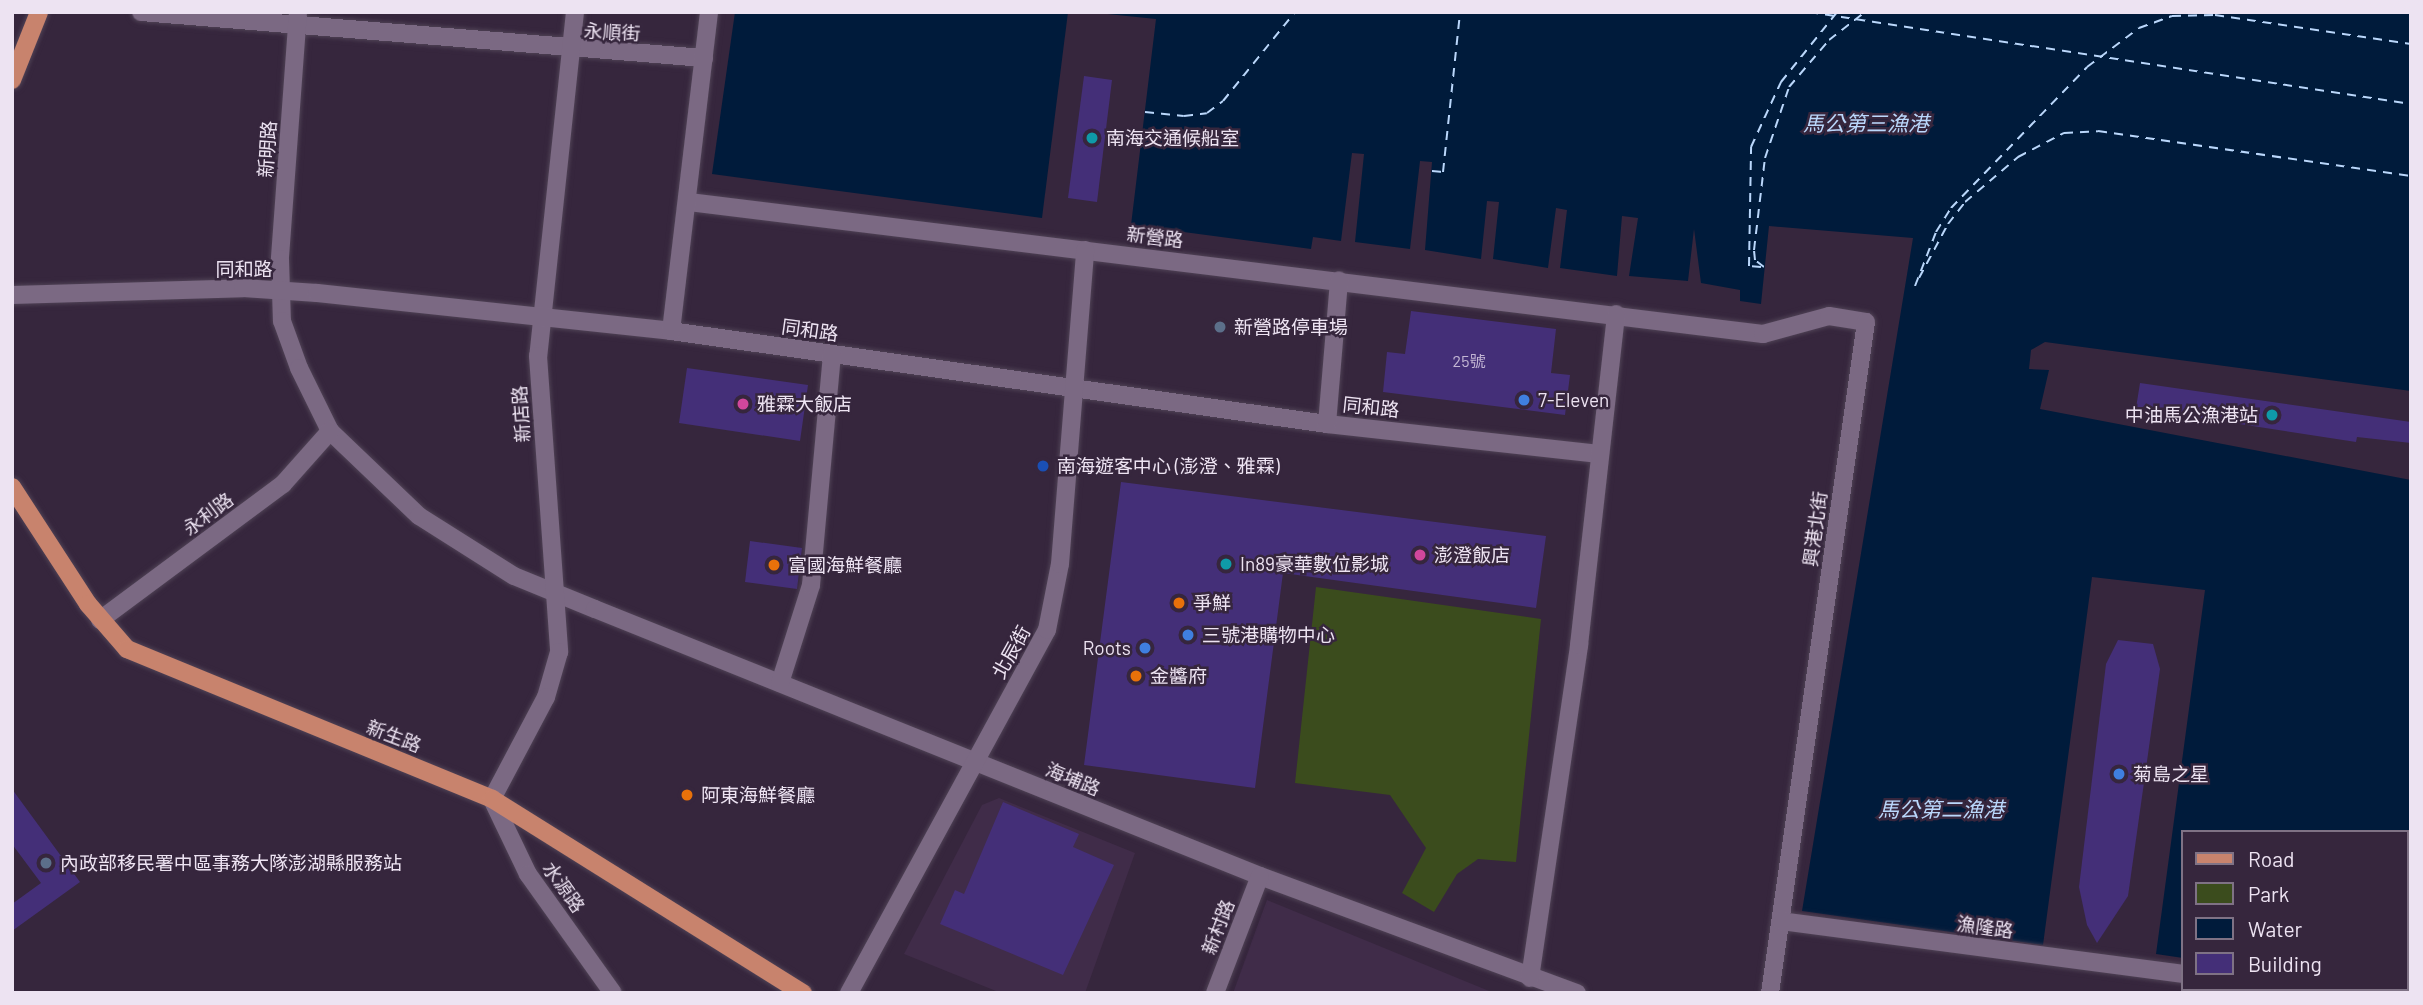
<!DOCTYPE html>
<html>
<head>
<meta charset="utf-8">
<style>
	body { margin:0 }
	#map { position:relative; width:2423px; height:1005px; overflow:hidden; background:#36263d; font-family:Barlow,"Noto Sans TC",sans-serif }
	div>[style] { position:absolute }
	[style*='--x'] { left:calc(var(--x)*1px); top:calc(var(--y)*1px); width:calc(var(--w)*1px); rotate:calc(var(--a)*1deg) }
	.built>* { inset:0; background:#402c49 }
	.green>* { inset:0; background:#3b4c1d }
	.water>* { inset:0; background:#001b3b }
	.ferry>* { height:2px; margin-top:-1px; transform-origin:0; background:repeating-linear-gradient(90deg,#bad7fb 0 9px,transparent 0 16px) }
	.building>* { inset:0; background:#442f78 }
	.roads { filter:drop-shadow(0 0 2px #4f4255) drop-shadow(0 0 2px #4f4255) }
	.minor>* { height:18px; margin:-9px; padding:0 9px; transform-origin:9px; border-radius:9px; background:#7b6983 }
	.major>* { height:18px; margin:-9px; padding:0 9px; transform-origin:9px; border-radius:9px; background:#c8836d }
	.dots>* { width:19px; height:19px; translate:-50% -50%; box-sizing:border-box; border:4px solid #36263d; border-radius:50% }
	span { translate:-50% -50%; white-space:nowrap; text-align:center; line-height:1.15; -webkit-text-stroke:5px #36263d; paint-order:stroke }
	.number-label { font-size:16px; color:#c3b6d4 }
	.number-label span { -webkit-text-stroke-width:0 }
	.street-label { font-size:19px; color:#ede3f2 }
	.poi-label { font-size:19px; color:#ede3f2 }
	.left { translate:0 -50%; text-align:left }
	.right { translate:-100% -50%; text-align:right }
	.water-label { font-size:21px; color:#bad7fb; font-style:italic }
	.frame { position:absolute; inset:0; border:14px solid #ede3f2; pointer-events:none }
	.legend { position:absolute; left:2181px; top:830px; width:228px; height:161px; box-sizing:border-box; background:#36263d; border:2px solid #7f7285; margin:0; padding:9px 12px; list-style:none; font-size:21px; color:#ede3f2 }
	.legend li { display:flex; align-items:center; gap:14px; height:35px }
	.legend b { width:35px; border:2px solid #7f7285 }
</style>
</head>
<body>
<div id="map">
	<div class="built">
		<i style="clip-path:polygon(999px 798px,1135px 853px,1085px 993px,1001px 993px,904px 954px,982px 805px)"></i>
		<i style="clip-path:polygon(1267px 900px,1494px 993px,1233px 993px)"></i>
	</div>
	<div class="green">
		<i style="clip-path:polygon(1316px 587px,1541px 619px,1516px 862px,1478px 859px,1457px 874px,1434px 912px,1402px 893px,1426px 848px,1390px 795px,1295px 783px)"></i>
	</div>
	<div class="water">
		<i style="clip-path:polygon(735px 12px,1068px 12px,1042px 218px,712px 174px)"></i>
		<i style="clip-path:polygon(1088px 12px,2411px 12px,2411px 391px,2045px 342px,2031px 350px,2029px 369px,2049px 370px,2040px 409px,2411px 480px,2411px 989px,2407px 832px,2183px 832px,2183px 958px,2156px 954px,2205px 590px,2092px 577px,2043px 945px,1802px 911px,1913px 238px,1769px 226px,1761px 304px,1740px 301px,1740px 290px,1701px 283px,1694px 229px,1688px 281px,1629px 276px,1638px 218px,1622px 216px,1617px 276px,1560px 268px,1567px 210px,1556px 208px,1548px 268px,1493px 259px,1499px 202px,1487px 201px,1481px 259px,1425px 250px,1432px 162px,1420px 161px,1410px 249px,1355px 242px,1364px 154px,1352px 153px,1341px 241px,1313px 237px,1311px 249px,1131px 225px,1156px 19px)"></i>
	</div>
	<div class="ferry">
		<i style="--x:1809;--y:12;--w:609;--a:8.69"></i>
		<i style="--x:1145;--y:112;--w:39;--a:6"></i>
		<i style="--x:1184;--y:116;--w:23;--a:-7"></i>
		<i style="--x:1207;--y:113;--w:20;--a:-37"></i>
		<i style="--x:1223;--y:101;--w:114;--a:-51"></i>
		<i style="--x:1432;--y:171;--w:11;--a:5"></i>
		<i style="--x:1443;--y:172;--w:161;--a:-83.9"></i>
		<i style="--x:1761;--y:267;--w:12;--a:-175"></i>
		<i style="--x:1749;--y:266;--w:119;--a:-89"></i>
		<i style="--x:1751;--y:147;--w:72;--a:-65.2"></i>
		<i style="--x:1781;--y:82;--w:90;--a:-51.3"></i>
		<i style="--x:1764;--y:267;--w:11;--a:-142"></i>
		<i style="--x:1755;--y:260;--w:10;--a:-96"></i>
		<i style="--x:1754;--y:250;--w:93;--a:-83.2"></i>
		<i style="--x:1765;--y:158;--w:75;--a:-71.3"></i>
		<i style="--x:1789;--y:87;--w:62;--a:-49.6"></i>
		<i style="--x:1829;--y:40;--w:46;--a:-37.9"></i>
		<i style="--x:1919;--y:278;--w:61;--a:-61.8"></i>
		<i style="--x:1948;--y:224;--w:28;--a:-52"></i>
		<i style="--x:1965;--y:202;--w:70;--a:-40.3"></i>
		<i style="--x:2018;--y:157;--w:52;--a:-27.6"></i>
		<i style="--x:2064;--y:133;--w:34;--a:-3"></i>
		<i style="--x:2098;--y:131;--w:316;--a:8.2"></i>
		<i style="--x:1915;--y:286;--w:58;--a:-68.7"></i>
		<i style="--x:1936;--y:232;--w:28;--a:-58"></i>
		<i style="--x:1951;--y:208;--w:196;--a:-46"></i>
		<i style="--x:2087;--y:67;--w:65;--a:-36.9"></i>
		<i style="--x:2139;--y:28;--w:35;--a:-20"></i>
		<i style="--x:2172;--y:16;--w:43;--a:-1.3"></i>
		<i style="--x:2215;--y:15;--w:198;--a:8.4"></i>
	</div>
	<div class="building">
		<i style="clip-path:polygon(1084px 76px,1112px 80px,1097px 202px,1068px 198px)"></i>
		<i style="clip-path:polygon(1411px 311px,1556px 329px,1551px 373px,1570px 375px,1565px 415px,1383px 392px,1387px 352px,1405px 354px)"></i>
		<i style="clip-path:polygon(687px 368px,808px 385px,800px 441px,679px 423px)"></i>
		<i style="clip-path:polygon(2140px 383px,2411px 422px,2411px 443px,2357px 437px,2356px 442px,2136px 408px)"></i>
		<i style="clip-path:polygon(1121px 482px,1546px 536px,1536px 608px,1283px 573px,1255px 788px,1084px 765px)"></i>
		<i style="clip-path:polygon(750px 541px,802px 548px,797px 589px,745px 582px)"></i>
		<i style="clip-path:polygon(2118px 640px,2153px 644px,2160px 669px,2128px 896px,2097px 943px,2087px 925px,2079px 887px,2106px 664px)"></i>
		<i style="clip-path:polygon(12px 789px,80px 882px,12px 931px,12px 904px,41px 883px,12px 844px)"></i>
		<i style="clip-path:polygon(1003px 802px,1079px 834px,1073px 847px,1114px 865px,1063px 975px,940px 924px,955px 890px,964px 894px)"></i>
	</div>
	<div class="roads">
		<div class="minor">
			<i style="--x:141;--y:12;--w:565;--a:4.67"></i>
			<i style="--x:298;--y:12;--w:248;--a:94.2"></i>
			<i style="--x:280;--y:259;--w:62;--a:88.2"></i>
			<i style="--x:282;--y:321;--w:50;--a:70.1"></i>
			<i style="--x:299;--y:368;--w:70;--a:63.8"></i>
			<i style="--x:330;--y:431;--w:123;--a:43.7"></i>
			<i style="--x:419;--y:516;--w:112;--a:32.3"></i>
			<i style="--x:514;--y:576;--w:87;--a:22.2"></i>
			<i style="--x:595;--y:609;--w:717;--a:21.88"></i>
			<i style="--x:1260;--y:876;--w:338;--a:20.3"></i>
			<i style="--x:575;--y:12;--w:346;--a:96.1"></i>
			<i style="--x:538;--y:356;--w:297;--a:85.9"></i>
			<i style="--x:559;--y:652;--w:47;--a:106.1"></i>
			<i style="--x:546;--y:697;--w:115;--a:117.9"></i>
			<i style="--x:492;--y:799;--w:83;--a:64.4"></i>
			<i style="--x:528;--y:874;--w:146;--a:54.5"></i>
			<i style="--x:689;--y:202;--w:1082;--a:7.01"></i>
			<i style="--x:1763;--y:334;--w:68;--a:-15.3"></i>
			<i style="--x:1829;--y:316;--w:37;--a:9"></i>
			<i style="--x:1866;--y:322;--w:678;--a:98.14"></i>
			<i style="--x:12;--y:295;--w:231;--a:-1.7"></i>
			<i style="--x:243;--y:288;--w:74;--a:3.9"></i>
			<i style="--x:317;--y:293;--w:356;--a:6.1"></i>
			<i style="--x:671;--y:331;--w:663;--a:8.07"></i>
			<i style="--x:1327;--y:424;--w:274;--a:6.3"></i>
			<i style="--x:671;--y:331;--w:321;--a:-83.2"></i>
			<i style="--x:1327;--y:424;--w:144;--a:-85.2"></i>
			<i style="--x:100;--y:620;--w:228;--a:-36.6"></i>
			<i style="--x:283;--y:484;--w:71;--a:-48.4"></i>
			<i style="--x:780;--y:683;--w:103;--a:-72.4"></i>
			<i style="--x:811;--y:585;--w:232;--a:-84.8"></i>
			<i style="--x:1781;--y:921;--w:405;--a:7.5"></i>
			<i style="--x:1530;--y:978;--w:337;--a:-81.6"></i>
			<i style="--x:1579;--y:645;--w:333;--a:-83.6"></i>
			<i style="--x:2294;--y:989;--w:26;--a:9"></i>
			<i style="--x:849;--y:993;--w:413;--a:-61.4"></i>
			<i style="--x:1047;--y:630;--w:67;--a:-78.9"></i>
			<i style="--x:1060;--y:564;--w:315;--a:-85.4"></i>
			<i style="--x:1215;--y:993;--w:125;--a:-69"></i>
		</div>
		<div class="major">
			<i style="--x:12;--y:80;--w:73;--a:-68.3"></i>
			<i style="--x:12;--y:487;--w:140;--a:57"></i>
			<i style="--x:88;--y:604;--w:60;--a:49.1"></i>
			<i style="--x:127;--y:649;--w:395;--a:22.3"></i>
			<i style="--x:492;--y:799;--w:367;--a:32"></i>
		</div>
	</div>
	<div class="dots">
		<i style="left:1092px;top:138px;background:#0f9aa8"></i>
		<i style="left:1220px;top:327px;background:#5c6f8a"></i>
		<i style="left:1524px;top:400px;background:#3f7fe0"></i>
		<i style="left:743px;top:404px;background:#d1479c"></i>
		<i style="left:2272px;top:415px;background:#0f9aa8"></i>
		<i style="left:1043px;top:466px;background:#1a4fb4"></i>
		<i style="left:1420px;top:555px;background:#d1479c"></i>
		<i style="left:1226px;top:564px;background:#0f9aa8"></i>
		<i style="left:774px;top:565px;background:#e8710a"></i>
		<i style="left:1179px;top:603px;background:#e8710a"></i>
		<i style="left:1188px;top:635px;background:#3f7fe0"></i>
		<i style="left:1145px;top:648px;background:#3f7fe0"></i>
		<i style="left:1136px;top:676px;background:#e8710a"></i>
		<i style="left:2119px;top:774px;background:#3f7fe0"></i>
		<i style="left:687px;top:795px;background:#e8710a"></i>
		<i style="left:46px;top:863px;background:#5c6f8a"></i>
	</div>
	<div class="number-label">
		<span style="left:1469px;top:361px">25號</span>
	</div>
	<div class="street-label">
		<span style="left:612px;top:32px;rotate:3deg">永順街</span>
		<span style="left:267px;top:149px;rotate:-86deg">新明路</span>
		<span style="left:1155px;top:237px;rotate:7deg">新營路</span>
		<span style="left:244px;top:269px">同和路</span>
		<span style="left:810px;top:330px;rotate:8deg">同和路</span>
		<span style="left:1371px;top:407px;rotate:6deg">同和路</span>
		<span style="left:521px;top:414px;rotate:-94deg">新店路</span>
		<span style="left:208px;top:514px;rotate:-37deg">永利路</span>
		<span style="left:1815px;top:529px;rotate:-82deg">興港北街</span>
		<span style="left:1011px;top:652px;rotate:-61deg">北辰街</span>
		<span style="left:394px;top:736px;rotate:21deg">新生路</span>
		<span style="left:1073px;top:779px;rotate:22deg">海埔路</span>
		<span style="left:564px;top:887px;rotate:55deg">水源路</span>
		<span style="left:1218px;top:927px;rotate:-69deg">新村路</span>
		<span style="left:1985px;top:927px;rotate:8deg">漁隆路</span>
	</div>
	<div class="poi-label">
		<span class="left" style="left:1106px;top:138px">南海交通候船室</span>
		<span class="left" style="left:1234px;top:327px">新營路停車場</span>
		<span class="left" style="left:1538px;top:400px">7-Eleven</span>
		<span class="left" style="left:757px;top:404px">雅霖大飯店</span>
		<span class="right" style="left:2258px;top:415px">中油馬公漁港站</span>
		<span class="left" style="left:1057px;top:466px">南海遊客中心 (澎澄、雅霖)</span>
		<span class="left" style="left:1434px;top:555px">澎澄飯店</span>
		<span class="left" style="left:1240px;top:564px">In89豪華數位影城</span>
		<span class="left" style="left:788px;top:565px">富國海鮮餐廳</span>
		<span class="left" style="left:1193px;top:603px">爭鮮</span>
		<span class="left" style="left:1202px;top:635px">三號港購物中心</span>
		<span class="right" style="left:1131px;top:648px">Roots</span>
		<span class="left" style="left:1150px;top:676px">金醬府</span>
		<span class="left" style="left:2133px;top:774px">菊島之星</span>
		<span class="left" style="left:701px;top:795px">阿東海鮮餐廳</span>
		<span class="left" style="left:60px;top:863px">內政部移民署中區事務大隊澎湖縣服務站</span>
	</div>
	<div class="water-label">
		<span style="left:1866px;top:123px">馬公第三漁港</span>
		<span style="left:1941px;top:809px">馬公第二漁港</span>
	</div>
	<div class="frame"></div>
	<ul class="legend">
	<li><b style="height:9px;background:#c8836d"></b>Road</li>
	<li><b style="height:19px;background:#3b4c1d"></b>Park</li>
	<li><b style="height:19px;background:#001b3b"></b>Water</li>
	<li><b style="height:19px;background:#442f78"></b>Building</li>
	</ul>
</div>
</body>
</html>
